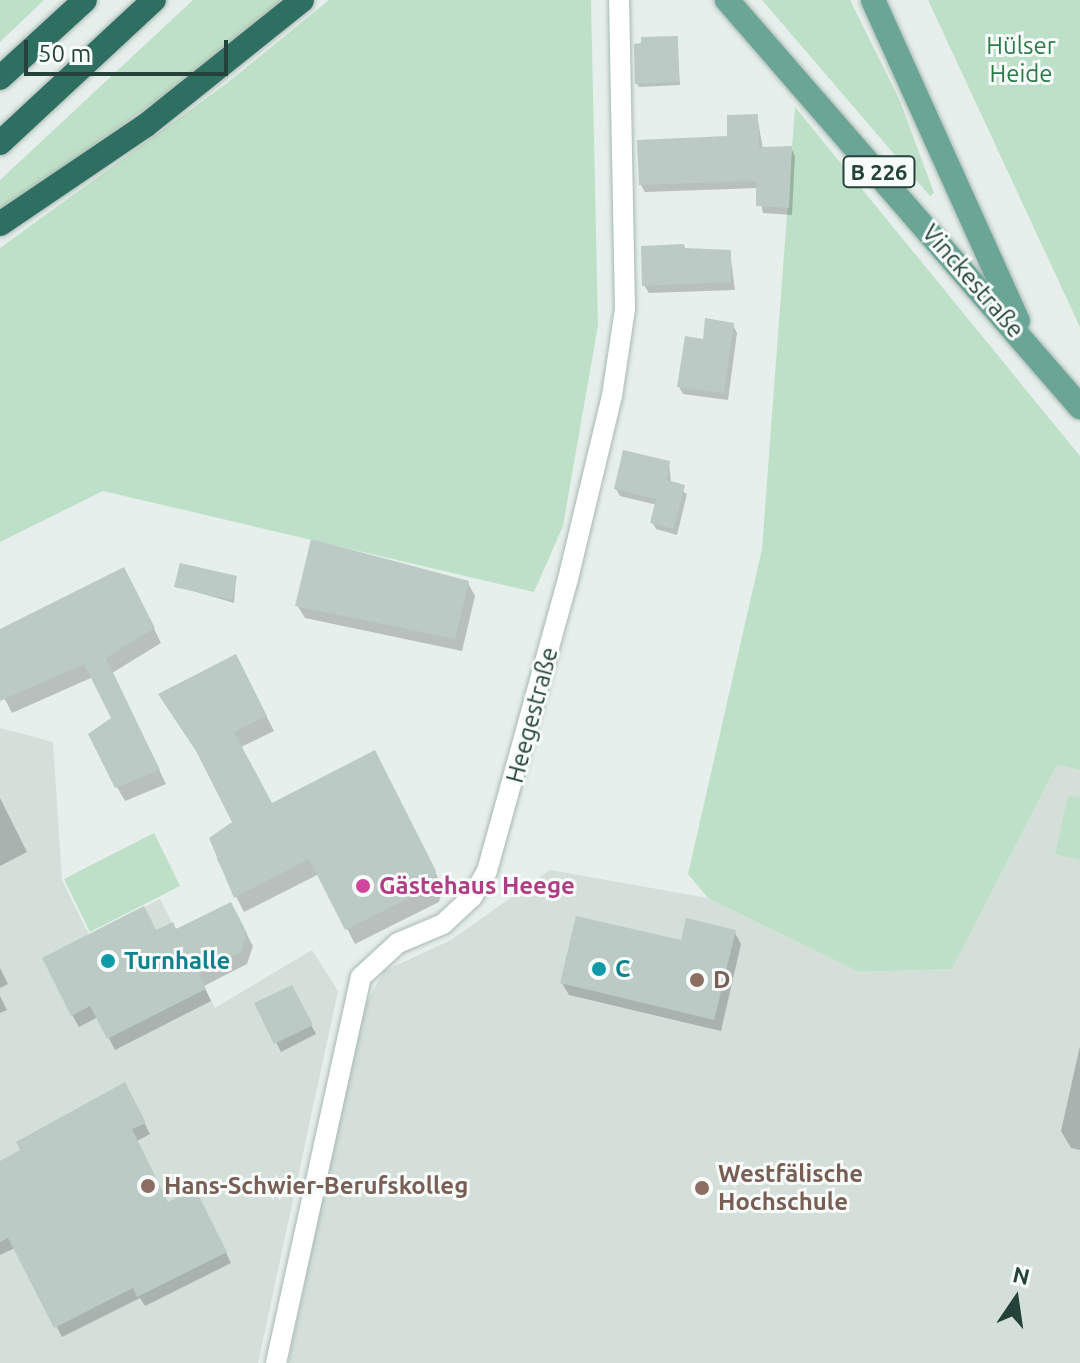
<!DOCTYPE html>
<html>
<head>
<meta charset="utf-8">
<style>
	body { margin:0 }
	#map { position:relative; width:1080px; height:1363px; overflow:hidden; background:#e6efeb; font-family:Ubuntu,sans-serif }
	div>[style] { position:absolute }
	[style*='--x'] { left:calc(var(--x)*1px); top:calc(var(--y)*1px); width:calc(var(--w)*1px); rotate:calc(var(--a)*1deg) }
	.built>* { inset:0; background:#d4dfda }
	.green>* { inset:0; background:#bfe0c8 }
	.shadow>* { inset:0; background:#0003 }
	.building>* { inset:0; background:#bbcac4 }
	.roads { filter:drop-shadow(0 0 2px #a8b8b2) drop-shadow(0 0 2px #a8b8b2) }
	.street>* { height:20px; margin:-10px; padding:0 10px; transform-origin:10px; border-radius:10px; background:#fff }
	.primary>* { height:24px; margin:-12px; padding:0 12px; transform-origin:12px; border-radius:12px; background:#6aa596 }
	.highway>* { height:24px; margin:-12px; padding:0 12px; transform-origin:12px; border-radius:12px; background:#2f6f62 }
	.dots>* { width:22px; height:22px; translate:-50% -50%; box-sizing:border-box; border:4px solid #f7fbf9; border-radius:50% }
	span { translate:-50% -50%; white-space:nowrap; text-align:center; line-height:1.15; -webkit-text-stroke:6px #f7fbf9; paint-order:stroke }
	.shield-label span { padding:2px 6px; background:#f7fbf9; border:2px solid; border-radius:6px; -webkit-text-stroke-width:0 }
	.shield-label { font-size:22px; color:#24423a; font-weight:700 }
	.park-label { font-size:24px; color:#2d7a4b }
	.street-label { font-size:24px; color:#24423a }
	.hotel-label { font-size:24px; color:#b23c85; font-weight:700 }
	.left { translate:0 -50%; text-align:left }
	.culture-label { font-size:24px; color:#0d838f; font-weight:700 }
	.education-label { font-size:24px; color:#785e54; font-weight:700 }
	.north { position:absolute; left:976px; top:1259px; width:80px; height:80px; -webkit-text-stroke:6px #f7fbf9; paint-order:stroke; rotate:13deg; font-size:22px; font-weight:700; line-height:32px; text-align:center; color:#24423a }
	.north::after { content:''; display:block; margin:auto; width:28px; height:36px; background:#24423a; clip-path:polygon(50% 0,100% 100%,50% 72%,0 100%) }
	.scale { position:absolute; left:24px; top:40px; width:204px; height:36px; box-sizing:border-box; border:4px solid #24423a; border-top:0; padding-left:10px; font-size:24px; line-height:28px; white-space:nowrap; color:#24423a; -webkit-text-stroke:6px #f7fbf9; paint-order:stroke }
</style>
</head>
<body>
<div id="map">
	<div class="built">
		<i style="clip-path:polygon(0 728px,53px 742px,62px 880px,89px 935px,160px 899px,215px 1008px,312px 950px,338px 991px,258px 1363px,0 1363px)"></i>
		<i style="clip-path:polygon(1057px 765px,1080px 770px,1080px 1363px,288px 1363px,361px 1012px,384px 971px,451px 940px,550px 870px,708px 898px,859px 972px,952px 969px)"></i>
	</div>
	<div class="green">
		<i style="clip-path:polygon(0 0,44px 0,0 42px)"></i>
		<i style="clip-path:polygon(193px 0,282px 0,157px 100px,0 212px,0 180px)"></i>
		<i style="clip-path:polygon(329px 0,591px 0,598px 325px,563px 526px,534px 592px,103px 491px,0 542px,0 248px,226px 84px)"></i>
		<i style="clip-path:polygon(762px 0,850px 0,900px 101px,934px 193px,930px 196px)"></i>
		<i style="clip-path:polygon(928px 0,1080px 0,1080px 327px)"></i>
		<i style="clip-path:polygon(795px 107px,1080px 456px,1080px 770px,1057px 765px,952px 969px,859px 972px,708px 898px,688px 874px,762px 549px)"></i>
		<i style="clip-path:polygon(1068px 796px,1080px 798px,1080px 860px,1055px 854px)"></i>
		<i style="clip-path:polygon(154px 833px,180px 886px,90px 932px,64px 879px)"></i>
	</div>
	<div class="shadow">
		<i style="clip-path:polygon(677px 38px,680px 85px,639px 87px,637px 84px)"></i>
		<i style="clip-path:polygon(757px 116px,763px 149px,791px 148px,795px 156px,792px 215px,763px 213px,758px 188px,645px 192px,641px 185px,729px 138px)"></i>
		<i style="clip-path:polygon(730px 252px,735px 290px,649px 293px,644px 285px)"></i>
		<i style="clip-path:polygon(733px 325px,737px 333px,728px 400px,683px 394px,679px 387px)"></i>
		<i style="clip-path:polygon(669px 463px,671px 483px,687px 494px,677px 535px,656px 529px,652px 522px,657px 505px,620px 496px,616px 489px)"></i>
		<i style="clip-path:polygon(236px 578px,234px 603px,176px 586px)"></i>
		<i style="clip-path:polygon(132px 583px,161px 643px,112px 673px,166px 784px,125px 801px,117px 787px,113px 718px,93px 677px,12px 713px,0 690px,0 635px)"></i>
		<i style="clip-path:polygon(468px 583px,475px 596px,462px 651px,305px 618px,297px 605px)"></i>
		<i style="clip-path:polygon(244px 672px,274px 731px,241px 747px,271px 805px,383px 768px,443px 888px,439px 902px,355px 944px,319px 874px,244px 912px,217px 859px,234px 823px,202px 758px)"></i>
		<i style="clip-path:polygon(0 798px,27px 852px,0 866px)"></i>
		<i style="clip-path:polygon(237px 916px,253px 946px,247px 964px,204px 986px,211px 1001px,115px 1050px,98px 1017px,79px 1027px,72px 1015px,156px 933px)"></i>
		<i style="clip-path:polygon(734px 931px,741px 944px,721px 1031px,569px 995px,562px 983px)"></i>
		<i style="clip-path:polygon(0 968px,8px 984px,0 988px)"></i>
		<i style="clip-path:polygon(291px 987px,316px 1034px,281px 1052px,257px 1004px)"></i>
		<i style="clip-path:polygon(0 996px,7px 1010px,0 1013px)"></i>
		<i style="clip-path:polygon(1080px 1046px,1080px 1150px,1071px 1148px,1061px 1131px)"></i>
		<i style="clip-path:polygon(130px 1095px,150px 1134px,137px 1141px,168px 1204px,201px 1201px,231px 1263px,145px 1306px,140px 1298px,62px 1337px,15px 1248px,0 1255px,0 1163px)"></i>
	</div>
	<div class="building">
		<i style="clip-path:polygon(678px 36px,679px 82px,635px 84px,634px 44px,641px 43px,641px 37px)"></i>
		<i style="clip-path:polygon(758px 114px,759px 147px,792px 146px,789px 208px,756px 206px,756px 181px,639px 185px,637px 140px,727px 136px,727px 115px)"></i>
		<i style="clip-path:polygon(684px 244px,685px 248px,731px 250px,731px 282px,642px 286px,641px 246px)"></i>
		<i style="clip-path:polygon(705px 318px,734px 323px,724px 393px,677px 387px,685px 336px,703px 339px)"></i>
		<i style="clip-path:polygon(623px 450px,670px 461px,667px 480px,685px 485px,674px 529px,650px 523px,656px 499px,614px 489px)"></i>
		<i style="clip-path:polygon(311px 539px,469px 581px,455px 639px,295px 606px)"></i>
		<i style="clip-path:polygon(180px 563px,237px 576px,232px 600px,174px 587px)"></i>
		<i style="clip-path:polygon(124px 567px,155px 628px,106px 658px,160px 770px,115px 788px,88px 734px,111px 718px,84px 664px,0 701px,0 629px)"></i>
		<i style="clip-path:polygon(236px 654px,267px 716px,234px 732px,272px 803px,375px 750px,436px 871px,431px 887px,345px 930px,309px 859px,234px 898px,209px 838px,232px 822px,196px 751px,158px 694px)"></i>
		<i style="clip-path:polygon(231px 902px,247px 933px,241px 952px,199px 974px,206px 989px,107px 1039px,90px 1006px,71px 1016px,42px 958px,144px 906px,156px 930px,173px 922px,176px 929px)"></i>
		<i style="clip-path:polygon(576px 916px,681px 940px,686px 918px,736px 930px,714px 1020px,560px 983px)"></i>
		<i style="clip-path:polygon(292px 985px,313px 1025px,274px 1044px,254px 1003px)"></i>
		<i style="clip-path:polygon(125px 1082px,146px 1123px,132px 1129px,168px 1202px,195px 1188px,227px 1252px,137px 1297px,133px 1288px,54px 1328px,8px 1238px,0 1242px,0 1161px,20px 1150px,16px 1142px)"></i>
	</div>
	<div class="roads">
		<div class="street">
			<i style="--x:276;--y:1363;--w:395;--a:-77.6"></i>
			<i style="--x:361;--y:977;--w:50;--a:-42.6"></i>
			<i style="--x:398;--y:943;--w:49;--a:-22.9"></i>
			<i style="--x:443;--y:924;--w:40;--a:-43"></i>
			<i style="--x:472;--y:897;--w:30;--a:-60"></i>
			<i style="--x:487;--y:871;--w:303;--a:-74.5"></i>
			<i style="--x:568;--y:579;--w:188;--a:-76.5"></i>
			<i style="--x:612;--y:396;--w:88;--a:-81.5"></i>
			<i style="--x:625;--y:309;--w:309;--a:-91.1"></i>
		</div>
		<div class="primary">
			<i style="--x:727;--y:0;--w:539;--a:49.06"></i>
			<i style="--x:873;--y:0;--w:352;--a:65.7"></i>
		</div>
		<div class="highway">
			<i style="--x:0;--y:78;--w:115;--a:-42.5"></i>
			<i style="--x:0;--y:143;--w:210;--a:-42.9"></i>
			<i style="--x:0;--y:224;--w:175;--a:-34.1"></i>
			<i style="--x:145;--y:126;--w:201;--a:-38.7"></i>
		</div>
	</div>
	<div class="dots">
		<i style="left:363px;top:886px;background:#d1479c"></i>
		<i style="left:108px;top:961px;background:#0f9aa8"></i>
		<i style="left:599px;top:969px;background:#0f9aa8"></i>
		<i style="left:697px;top:980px;background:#8d6e63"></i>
		<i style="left:148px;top:1186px;background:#8d6e63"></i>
		<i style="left:702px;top:1188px;background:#8d6e63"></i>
	</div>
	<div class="shield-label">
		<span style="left:879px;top:172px">B 226</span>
	</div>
	<div class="park-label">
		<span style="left:1021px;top:60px">Hülser<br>Heide</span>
	</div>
	<div class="street-label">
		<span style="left:973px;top:281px;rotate:49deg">Vinckestraße</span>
		<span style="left:532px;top:715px;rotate:-75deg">Heegestraße</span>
	</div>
	<div class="hotel-label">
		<span class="left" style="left:379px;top:886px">Gästehaus Heege</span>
	</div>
	<div class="culture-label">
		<span class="left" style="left:124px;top:961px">Turnhalle</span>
		<span class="left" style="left:615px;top:969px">C</span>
	</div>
	<div class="education-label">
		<span class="left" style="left:713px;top:980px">D</span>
		<span class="left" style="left:718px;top:1188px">Westfälische<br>Hochschule</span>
		<span class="left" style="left:164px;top:1186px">Hans-Schwier-Berufskolleg</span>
	</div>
	<div class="north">N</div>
	<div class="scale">50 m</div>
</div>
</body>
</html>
